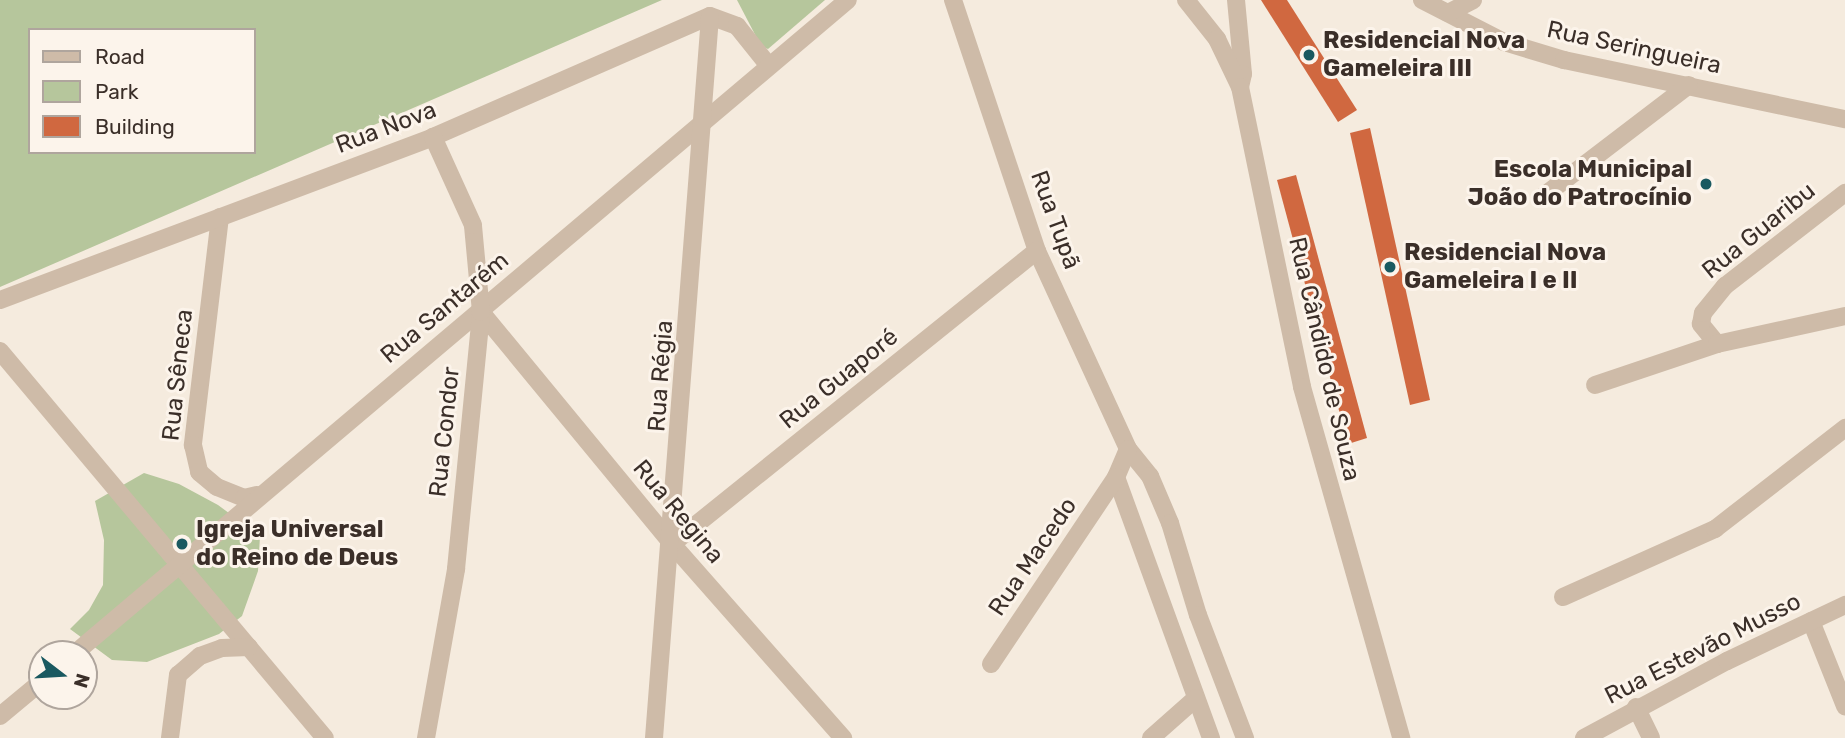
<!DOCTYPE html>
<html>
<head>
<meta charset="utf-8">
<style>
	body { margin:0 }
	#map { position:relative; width:1845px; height:738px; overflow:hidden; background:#f5ebde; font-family:Rubik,sans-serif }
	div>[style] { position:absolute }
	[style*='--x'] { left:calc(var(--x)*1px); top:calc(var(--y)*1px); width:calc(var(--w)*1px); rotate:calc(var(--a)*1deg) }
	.green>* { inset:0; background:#b6c69c }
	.building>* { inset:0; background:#d06840 }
	.minor>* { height:18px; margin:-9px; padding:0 9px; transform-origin:9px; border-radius:9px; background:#cebba8 }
	.tertiary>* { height:18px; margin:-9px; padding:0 9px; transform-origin:9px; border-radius:9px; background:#cebba8 }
	.dots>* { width:19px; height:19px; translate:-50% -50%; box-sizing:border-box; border:4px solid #fcf4eb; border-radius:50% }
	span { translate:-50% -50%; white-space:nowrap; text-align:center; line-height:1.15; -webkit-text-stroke:6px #fcf4eb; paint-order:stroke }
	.poi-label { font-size:24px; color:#3b2f29; font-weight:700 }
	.left { translate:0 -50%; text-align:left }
	.right { translate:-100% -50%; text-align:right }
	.street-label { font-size:24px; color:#3b2f29 }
	.legend { position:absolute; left:28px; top:28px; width:228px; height:126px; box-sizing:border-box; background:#fcf4eb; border:2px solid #afa59d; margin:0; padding:9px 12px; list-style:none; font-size:21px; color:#3b2f29 }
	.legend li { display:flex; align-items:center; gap:14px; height:35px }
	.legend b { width:35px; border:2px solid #afa59d }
	.north { position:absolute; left:28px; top:640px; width:70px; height:70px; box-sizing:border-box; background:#fcf4eb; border:2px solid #afa59d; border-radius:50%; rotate:107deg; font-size:19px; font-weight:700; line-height:28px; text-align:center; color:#3b2f29 }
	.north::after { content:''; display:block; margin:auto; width:24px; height:32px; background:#1a5960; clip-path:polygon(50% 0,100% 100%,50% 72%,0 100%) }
</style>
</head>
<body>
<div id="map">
	<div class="green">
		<i style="clip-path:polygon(evenodd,0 0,662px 0,0 287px,0 0,30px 30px,254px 30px,254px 152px,30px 152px,30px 30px)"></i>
		<i style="clip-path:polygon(737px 0,825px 0,768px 49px,761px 46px)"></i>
		<i style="clip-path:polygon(144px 473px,179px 484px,218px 505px,260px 536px,258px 571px,242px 616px,219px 634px,147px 662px,112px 660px,70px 629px,89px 610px,103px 585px,104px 540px,95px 501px)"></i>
	</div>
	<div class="building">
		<i style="clip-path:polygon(1261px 0,1287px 0,1357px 110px,1338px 122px)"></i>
		<i style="clip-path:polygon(1370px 128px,1430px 400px,1410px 405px,1350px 133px)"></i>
		<i style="clip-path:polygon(1296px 175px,1367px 438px,1348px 444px,1277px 180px)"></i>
	</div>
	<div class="minor">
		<i style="--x:953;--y:0;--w:265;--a:71.5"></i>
		<i style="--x:1037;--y:251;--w:218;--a:65.3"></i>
		<i style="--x:1128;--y:449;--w:35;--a:51"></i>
		<i style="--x:1150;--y:476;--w:51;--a:66.9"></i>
		<i style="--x:1170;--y:523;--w:96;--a:73.1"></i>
		<i style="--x:1198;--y:615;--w:132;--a:69.1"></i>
		<i style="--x:1236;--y:0;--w:74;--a:84.6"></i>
		<i style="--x:1243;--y:74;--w:13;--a:103"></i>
		<i style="--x:1422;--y:0;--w:92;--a:27.1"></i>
		<i style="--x:1504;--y:42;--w:63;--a:16.7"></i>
		<i style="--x:1564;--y:60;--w:287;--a:11.9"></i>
		<i style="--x:1448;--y:13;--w:28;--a:-27"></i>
		<i style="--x:1545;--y:195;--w:181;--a:-37.4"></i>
		<i style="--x:220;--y:217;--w:230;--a:96.8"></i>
		<i style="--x:193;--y:445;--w:28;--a:77"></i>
		<i style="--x:199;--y:472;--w:23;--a:40"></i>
		<i style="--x:217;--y:487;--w:29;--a:22"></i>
		<i style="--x:244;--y:498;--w:13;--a:-13"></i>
		<i style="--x:0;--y:300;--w:463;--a:-20.6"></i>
		<i style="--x:433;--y:137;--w:302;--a:-23.6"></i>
		<i style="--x:710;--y:16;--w:29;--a:20"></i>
		<i style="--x:737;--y:26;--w:51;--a:51.3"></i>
		<i style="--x:481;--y:312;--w:301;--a:50.5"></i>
		<i style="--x:672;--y:544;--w:259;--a:48.6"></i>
		<i style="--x:1717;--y:344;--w:26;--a:-129"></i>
		<i style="--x:1701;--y:324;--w:11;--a:-80"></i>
		<i style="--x:1703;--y:313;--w:35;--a:-51"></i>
		<i style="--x:1725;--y:286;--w:152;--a:-37.8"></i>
		<i style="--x:0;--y:351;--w:505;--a:49.98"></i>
		<i style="--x:1595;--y:385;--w:129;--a:-18.6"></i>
		<i style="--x:1717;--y:344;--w:131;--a:-12.3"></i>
		<i style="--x:1128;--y:449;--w:30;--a:113"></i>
		<i style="--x:1116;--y:477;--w:278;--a:70"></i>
		<i style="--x:672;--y:544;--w:468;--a:-38.8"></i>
		<i style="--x:1563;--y:597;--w:167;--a:-24.1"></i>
		<i style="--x:1715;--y:529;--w:165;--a:-37.8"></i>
		<i style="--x:1811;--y:621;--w:92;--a:68.2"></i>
		<i style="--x:74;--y:654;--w:1013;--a:-40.2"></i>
		<i style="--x:991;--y:664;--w:225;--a:-56.2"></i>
		<i style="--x:1636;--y:707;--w:34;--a:64"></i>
		<i style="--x:0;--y:716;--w:55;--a:-39.8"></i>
		<i style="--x:170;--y:738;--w:64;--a:-82.8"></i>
		<i style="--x:178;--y:675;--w:29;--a:-41"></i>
		<i style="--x:200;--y:656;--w:23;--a:-20"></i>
		<i style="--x:222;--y:648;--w:27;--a:-2"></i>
		<i style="--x:426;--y:738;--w:172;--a:-79.9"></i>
		<i style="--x:456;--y:569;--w:258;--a:-84.4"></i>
		<i style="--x:481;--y:312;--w:87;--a:-95.3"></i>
		<i style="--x:473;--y:225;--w:97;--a:-114.4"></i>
		<i style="--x:654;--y:738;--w:724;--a:-85.56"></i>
		<i style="--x:1151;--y:738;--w:60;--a:-41.6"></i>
		<i style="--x:1584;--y:738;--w:162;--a:-28.3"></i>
		<i style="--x:1727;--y:661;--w:131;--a:-25.4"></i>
	</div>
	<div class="tertiary">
		<i style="--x:1186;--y:0;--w:50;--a:51.5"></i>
		<i style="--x:1217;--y:39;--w:53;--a:64.4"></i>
		<i style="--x:1240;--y:87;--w:306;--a:78.3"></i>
		<i style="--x:1302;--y:387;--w:365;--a:74.2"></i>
	</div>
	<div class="dots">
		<i style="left:1309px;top:55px;background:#1a5960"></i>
		<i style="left:1706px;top:184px;background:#1a5960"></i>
		<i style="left:1390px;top:267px;background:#1a5960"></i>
		<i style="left:182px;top:544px;background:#1a5960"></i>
	</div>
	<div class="poi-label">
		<span class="left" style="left:1323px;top:55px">Residencial Nova<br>Gameleira III</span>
		<span class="right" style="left:1692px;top:184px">Escola Municipal<br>João do Patrocínio</span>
		<span class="left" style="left:1404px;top:267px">Residencial Nova<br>Gameleira I e II</span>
		<span class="left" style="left:196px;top:544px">Igreja Universal<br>do Reino de Deus</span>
	</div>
	<div class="street-label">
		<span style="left:1634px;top:48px;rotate:12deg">Rua Seringueira</span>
		<span style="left:386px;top:128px;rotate:-21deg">Rua Nova</span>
		<span style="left:1055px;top:220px;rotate:70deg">Rua Tupã</span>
		<span style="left:1759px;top:231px;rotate:-39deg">Rua Guaribu</span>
		<span style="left:445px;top:308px;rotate:-40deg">Rua Santarém</span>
		<span style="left:1324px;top:359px;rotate:77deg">Rua Cândido de Souza</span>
		<span style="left:178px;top:375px;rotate:-84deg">Rua Sêneca</span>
		<span style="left:661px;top:376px;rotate:-86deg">Rua Régia</span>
		<span style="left:839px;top:379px;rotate:-39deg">Rua Guaporé</span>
		<span style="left:445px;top:432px;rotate:-84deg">Rua Condor</span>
		<span style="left:678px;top:512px;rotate:50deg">Rua Regina</span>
		<span style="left:1033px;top:557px;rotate:-56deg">Rua Macedo</span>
		<span style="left:1703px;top:649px;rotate:-27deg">Rua Estevão Musso</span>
	</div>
	<ul class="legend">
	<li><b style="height:9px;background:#cebba8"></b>Road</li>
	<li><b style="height:19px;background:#b6c69c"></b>Park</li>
	<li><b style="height:19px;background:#d06840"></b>Building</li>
	</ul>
	<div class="north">N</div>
</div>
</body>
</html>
